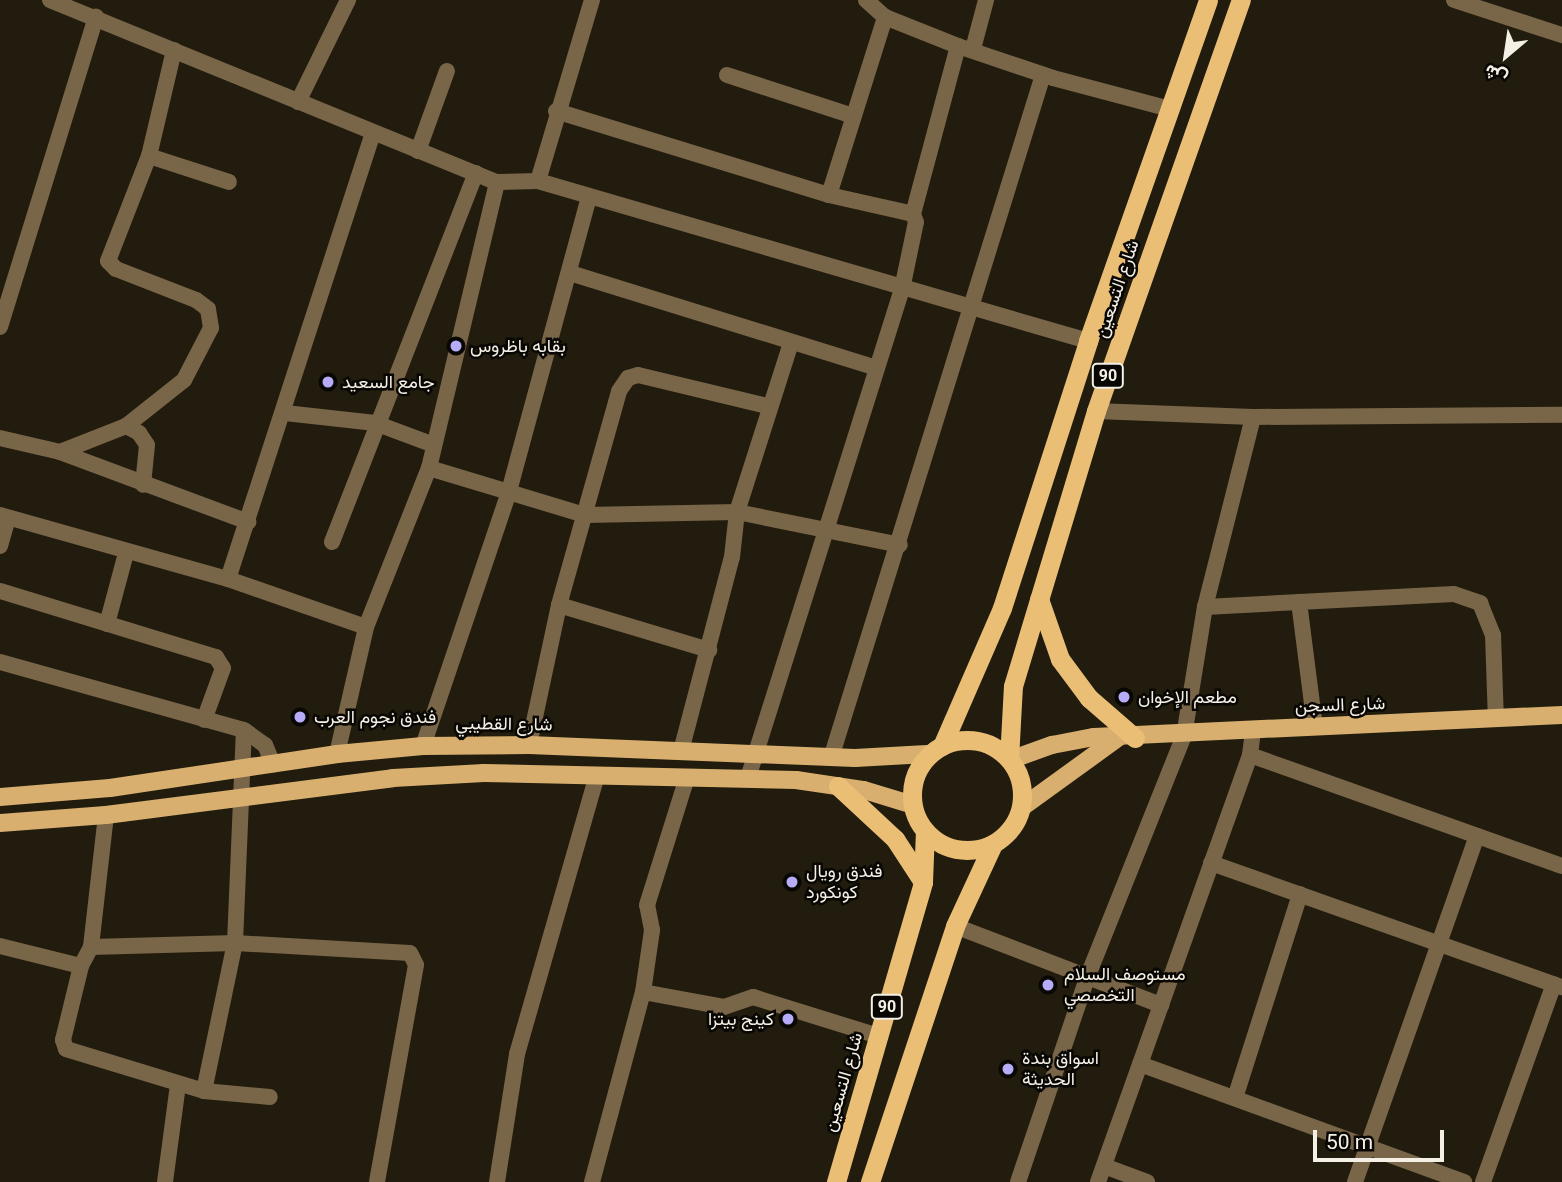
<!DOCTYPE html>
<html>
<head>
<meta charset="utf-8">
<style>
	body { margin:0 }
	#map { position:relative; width:1562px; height:1182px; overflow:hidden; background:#211c0d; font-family:Roboto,Vazirmatn,sans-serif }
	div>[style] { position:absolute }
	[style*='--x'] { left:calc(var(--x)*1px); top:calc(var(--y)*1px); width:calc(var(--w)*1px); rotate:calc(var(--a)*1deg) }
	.minor>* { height:16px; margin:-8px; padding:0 8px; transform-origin:8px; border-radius:8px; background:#796548 }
	.primary>* { height:18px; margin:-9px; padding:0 9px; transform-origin:9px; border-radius:9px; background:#d8af6f }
	.trunk>* { height:19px; margin:-9.5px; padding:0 9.5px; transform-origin:9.5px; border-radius:9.5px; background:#ebbe76 }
	.trunk>.ring { margin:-9.5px; padding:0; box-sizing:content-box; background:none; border:19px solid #ebbe76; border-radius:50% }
	.dots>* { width:19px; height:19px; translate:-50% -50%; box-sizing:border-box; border:4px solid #090703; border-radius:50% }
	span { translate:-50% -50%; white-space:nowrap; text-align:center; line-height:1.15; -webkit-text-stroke:5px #090703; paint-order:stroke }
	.shield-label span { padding:2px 5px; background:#090703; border:2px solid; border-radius:5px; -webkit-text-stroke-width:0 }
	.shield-label { font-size:16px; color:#f4f0e6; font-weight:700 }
	.street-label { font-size:18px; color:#f4f0e6 }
	.poi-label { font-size:18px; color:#f4f0e6 }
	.left { translate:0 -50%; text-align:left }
	.right { translate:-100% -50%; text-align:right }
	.north { position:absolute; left:1471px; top:21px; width:70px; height:70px; -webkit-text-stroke:5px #090703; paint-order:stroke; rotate:209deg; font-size:19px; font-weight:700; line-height:28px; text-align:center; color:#f4f0e6 }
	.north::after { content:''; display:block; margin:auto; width:24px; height:32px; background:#f4f0e6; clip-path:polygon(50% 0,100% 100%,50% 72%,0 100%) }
	.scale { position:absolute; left:1313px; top:1130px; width:131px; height:32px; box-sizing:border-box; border:4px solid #f4f0e6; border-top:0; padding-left:9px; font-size:21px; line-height:24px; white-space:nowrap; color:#f4f0e6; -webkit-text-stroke:5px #090703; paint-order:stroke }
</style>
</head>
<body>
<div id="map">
	<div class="minor">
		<i style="--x:50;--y:0;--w:483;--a:22.2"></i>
		<i style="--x:497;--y:182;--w:41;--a:-1.4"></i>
		<i style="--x:538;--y:181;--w:573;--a:16.22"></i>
		<i style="--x:866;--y:0;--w:25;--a:42"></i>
		<i style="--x:885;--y:17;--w:79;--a:21.7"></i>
		<i style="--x:958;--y:46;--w:100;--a:18.6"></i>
		<i style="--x:1053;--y:78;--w:121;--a:14.8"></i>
		<i style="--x:1454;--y:0;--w:114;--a:18"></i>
		<i style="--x:973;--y:49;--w:51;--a:-75.1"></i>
		<i style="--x:727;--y:75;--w:133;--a:18"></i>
		<i style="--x:298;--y:102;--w:114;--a:-63.9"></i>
		<i style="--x:556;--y:111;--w:286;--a:17.1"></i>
		<i style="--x:829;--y:195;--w:86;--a:12.7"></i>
		<i style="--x:418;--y:151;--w:85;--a:-70.1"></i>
		<i style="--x:149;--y:156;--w:84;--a:18"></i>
		<i style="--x:538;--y:181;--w:189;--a:-73.4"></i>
		<i style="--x:829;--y:195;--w:187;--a:-72.5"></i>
		<i style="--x:570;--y:273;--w:318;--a:17.2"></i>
		<i style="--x:0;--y:327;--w:325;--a:-72.8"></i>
		<i style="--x:1096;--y:411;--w:157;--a:2.2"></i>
		<i style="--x:1253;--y:417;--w:309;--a:-0.4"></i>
		<i style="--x:285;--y:413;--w:91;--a:6.3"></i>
		<i style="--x:375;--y:423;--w:63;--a:20.4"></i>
		<i style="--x:126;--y:426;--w:15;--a:28"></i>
		<i style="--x:139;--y:433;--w:14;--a:56"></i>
		<i style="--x:147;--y:445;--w:40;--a:95.7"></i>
		<i style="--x:0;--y:438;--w:62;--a:13.1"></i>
		<i style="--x:60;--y:452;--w:201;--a:20.4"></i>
		<i style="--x:60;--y:452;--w:71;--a:-21.5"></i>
		<i style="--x:126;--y:426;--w:74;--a:-38.4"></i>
		<i style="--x:184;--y:380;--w:59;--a:-62.6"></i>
		<i style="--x:211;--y:328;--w:19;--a:-99"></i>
		<i style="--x:208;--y:309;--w:15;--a:-143"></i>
		<i style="--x:196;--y:300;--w:86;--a:-158.8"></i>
		<i style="--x:116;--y:269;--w:11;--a:-135"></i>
		<i style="--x:108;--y:261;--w:113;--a:-68.7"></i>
		<i style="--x:149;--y:156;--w:109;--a:-76.7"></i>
		<i style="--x:429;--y:468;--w:163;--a:16.8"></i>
		<i style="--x:585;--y:515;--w:152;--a:-1.1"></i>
		<i style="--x:737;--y:512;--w:166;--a:11.4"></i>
		<i style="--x:0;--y:515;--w:237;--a:15.7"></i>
		<i style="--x:228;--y:579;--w:146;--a:19.2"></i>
		<i style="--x:332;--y:542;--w:396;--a:-68.7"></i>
		<i style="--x:0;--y:546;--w:29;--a:-74"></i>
		<i style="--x:228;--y:579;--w:469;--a:-72"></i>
		<i style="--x:0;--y:591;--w:226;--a:17"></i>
		<i style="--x:216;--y:657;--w:13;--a:58"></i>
		<i style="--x:223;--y:668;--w:55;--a:110.1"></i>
		<i style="--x:1299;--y:602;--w:126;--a:82.7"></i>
		<i style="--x:559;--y:605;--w:157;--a:16.7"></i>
		<i style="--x:1205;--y:607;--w:249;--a:-3"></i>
		<i style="--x:1454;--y:594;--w:28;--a:19"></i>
		<i style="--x:1480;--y:603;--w:35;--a:68"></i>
		<i style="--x:1493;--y:635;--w:84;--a:88"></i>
		<i style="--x:107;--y:624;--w:73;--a:-75"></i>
		<i style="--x:0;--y:662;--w:253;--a:15.6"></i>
		<i style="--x:244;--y:730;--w:26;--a:36"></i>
		<i style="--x:265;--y:745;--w:21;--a:67"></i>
		<i style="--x:529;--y:745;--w:143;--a:-77.9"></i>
		<i style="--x:559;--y:605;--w:222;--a:-74.3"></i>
		<i style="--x:619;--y:391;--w:16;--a:-55"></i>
		<i style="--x:628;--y:378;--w:10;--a:-17"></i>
		<i style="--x:638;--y:375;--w:133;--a:13.5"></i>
		<i style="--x:423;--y:746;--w:265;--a:-71.3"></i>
		<i style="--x:508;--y:495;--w:309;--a:-74.8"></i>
		<i style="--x:681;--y:751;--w:201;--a:-75.3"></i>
		<i style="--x:732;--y:557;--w:45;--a:-83.7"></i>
		<i style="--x:737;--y:512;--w:177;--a:-72.3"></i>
		<i style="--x:337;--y:754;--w:130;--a:-77.1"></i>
		<i style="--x:366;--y:627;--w:171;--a:-68.4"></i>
		<i style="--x:429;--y:468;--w:294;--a:-76.6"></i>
		<i style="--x:1250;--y:755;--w:331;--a:19.6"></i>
		<i style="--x:831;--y:758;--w:715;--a:-72.76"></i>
		<i style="--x:748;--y:778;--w:513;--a:-72.52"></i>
		<i style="--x:902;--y:289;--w:68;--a:-78.2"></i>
		<i style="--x:916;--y:222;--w:9;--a:-111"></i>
		<i style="--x:913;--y:214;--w:174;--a:-75"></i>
		<i style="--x:106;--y:815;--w:133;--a:96.5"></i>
		<i style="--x:91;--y:947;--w:21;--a:118"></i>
		<i style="--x:81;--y:966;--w:76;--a:103.7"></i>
		<i style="--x:63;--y:1040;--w:9;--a:72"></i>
		<i style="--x:66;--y:1049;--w:144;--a:16.9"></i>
		<i style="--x:204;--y:1091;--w:66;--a:5.2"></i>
		<i style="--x:1211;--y:863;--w:372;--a:19.5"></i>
		<i style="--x:955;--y:926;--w:221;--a:21"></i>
		<i style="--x:0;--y:946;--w:83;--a:13.9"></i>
		<i style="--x:91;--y:947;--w:144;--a:-1.6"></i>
		<i style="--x:235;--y:943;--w:175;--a:3.3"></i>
		<i style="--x:410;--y:953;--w:13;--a:63"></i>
		<i style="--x:416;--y:965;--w:220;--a:100.2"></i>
		<i style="--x:643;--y:992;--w:82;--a:10.5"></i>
		<i style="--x:724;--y:1007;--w:31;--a:-19"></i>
		<i style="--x:753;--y:997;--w:131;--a:17.3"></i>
		<i style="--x:1140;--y:1064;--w:345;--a:20"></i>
		<i style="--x:204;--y:1091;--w:151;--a:-78.2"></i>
		<i style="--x:235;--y:943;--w:213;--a:-87.6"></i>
		<i style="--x:1235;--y:1098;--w:214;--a:-72.3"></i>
		<i style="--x:1104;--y:1166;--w:46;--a:20.4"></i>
		<i style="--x:165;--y:1182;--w:99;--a:-82.4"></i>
		<i style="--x:497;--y:1182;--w:130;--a:-81.1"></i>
		<i style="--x:517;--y:1054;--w:290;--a:-74"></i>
		<i style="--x:592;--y:1182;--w:197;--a:-75"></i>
		<i style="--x:643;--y:992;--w:63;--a:-81.7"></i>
		<i style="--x:652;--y:930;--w:25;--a:-101"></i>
		<i style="--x:647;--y:905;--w:134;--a:-72.6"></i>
		<i style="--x:1018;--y:1182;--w:215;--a:-71.3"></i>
		<i style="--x:1087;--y:978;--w:261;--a:-68.2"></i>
		<i style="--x:1184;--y:736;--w:131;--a:-80.8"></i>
		<i style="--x:1205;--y:607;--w:196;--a:-75.8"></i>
		<i style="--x:1098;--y:1182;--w:453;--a:-70.4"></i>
		<i style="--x:1250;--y:755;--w:26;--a:-83"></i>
		<i style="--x:1355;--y:1182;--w:367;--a:-70.6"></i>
		<i style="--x:1483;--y:1182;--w:210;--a:-70.3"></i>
	</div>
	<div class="primary">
		<i style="--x:1010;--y:760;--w:45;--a:-19.7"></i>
		<i style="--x:1052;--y:745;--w:43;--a:-10.8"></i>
		<i style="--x:1094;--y:737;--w:469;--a:-2.7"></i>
		<i style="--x:0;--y:797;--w:110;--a:-4.7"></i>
		<i style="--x:110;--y:788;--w:230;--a:-8.5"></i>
		<i style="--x:337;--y:754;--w:86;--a:-5.3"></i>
		<i style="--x:423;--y:746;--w:106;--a:-0.5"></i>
		<i style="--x:529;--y:745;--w:326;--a:2.3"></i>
		<i style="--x:855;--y:758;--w:72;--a:-3.2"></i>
		<i style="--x:1021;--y:808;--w:121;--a:-35.9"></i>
		<i style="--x:0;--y:823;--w:106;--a:-4.3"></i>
		<i style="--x:106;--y:815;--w:289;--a:-7.3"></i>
		<i style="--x:393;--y:778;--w:91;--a:-3.1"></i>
		<i style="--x:484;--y:773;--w:312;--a:1.3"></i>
		<i style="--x:796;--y:780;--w:69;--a:8.4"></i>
		<i style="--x:864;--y:790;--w:51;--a:17"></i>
	</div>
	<div class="trunk">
		<i style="--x:1039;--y:599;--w:64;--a:70.7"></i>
		<i style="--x:1060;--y:659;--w:49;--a:53.4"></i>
		<i style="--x:1089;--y:698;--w:61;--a:41"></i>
		<i class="ring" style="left:912px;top:740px;width:91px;height:91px"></i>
		<i style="--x:942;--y:746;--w:150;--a:-66.5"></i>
		<i style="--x:1002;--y:608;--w:281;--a:-72.1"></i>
		<i style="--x:1088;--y:341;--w:361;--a:-70.6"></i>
		<i style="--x:1009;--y:759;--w:73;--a:-86.9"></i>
		<i style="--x:1013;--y:686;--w:287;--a:-73.2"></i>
		<i style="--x:1096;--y:411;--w:436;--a:-70.6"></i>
		<i style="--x:838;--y:786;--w:78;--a:42.9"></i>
		<i style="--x:895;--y:839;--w:51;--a:56.9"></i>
		<i style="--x:836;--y:1182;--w:312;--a:-73.8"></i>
		<i style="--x:923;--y:882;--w:51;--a:-87.8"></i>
		<i style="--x:870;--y:1182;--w:270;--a:-71.6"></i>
		<i style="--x:955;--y:926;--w:90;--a:-65.1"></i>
	</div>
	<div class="dots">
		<i style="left:456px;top:346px;background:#b6acf8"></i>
		<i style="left:328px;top:382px;background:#b6acf8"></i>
		<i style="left:1124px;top:697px;background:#b6acf8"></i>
		<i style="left:300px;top:717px;background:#b6acf8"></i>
		<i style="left:792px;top:882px;background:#b6acf8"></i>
		<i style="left:1048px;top:985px;background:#b6acf8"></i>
		<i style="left:788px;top:1019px;background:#b6acf8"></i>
		<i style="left:1008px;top:1069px;background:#b6acf8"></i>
	</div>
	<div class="shield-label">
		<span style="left:1108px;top:376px">90</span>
		<span style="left:887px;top:1007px">90</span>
	</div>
	<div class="street-label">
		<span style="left:1117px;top:289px;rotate:-71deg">شارع التسعين</span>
		<span style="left:1340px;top:705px;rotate:-2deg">شارع السجن</span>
		<span style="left:504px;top:724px;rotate:1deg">شارع القطيبي</span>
		<span style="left:843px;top:1082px;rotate:-74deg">شارع التسعين</span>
	</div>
	<div class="poi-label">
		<span class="left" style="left:470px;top:346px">بقابه باظروس</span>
		<span class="left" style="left:342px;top:382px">جامع السعيد</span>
		<span class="left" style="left:1138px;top:697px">مطعم الإخوان</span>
		<span class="left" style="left:314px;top:717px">فندق نجوم العرب</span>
		<span class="left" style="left:806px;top:882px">فندق رويال<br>كونكورد</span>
		<span class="left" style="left:1064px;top:985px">مستوصف السلام<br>التخصصي</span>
		<span class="right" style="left:774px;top:1019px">كينج بيتزا</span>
		<span class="left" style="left:1022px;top:1069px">اسواق بندة<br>الحديثة</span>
	</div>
	<div class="north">ش</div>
	<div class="scale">50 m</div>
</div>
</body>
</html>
